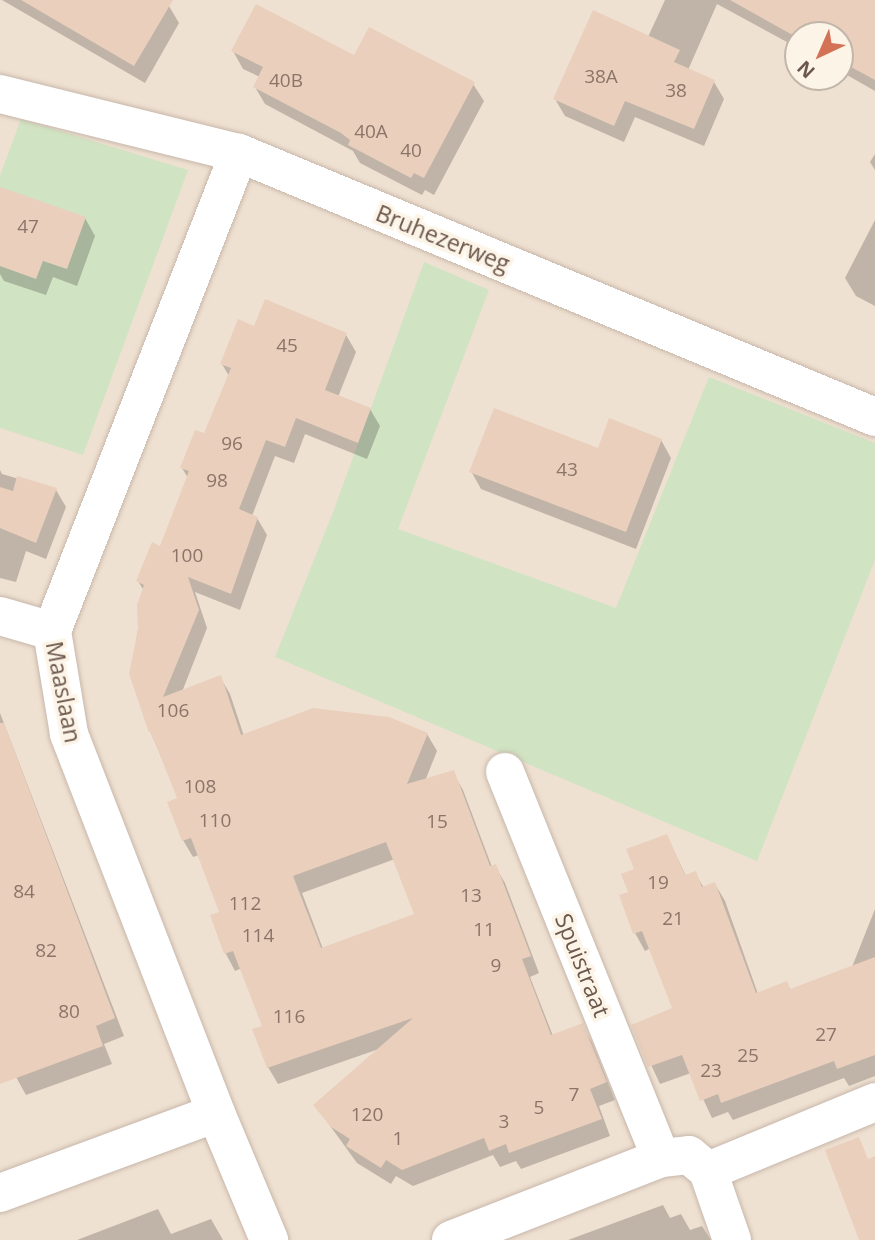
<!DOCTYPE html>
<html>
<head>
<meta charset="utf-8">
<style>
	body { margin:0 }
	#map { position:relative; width:875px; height:1240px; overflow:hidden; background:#f8f0e1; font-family:"Open Sans",sans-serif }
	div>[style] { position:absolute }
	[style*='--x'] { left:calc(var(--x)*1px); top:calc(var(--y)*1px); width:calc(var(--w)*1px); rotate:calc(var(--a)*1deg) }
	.residential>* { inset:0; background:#efe1d1 }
	.green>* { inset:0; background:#d0e3c2 }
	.shadow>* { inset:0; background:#0003 }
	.building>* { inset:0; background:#eacfbd }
	.roads { filter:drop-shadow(0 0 2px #c7b7ab) drop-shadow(0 0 2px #c7b7ab) }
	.minor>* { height:38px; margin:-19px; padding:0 19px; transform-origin:19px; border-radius:19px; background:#fff }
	span { translate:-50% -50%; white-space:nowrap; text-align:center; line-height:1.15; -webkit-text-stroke:7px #fcf4e7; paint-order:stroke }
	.number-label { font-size:19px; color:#8c7568 }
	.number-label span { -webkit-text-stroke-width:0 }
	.street-label { font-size:23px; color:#6c574c }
	.north { position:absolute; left:784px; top:21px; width:70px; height:70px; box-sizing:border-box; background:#fcf4e7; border:2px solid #c2b5a9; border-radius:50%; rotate:224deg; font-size:19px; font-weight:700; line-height:28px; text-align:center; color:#6c574c }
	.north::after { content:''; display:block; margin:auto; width:24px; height:32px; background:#d37255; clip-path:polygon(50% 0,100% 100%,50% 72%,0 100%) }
</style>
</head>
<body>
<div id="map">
	<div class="residential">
		<i style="clip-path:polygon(evenodd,0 0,875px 0,875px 1240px,0 1240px,0 0,798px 35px,840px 35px,840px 77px,798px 77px,798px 35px)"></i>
	</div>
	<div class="green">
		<i style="clip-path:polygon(21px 119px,188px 170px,83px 455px,0 428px,0 176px)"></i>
		<i style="clip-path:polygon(424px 262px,489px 290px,398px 529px,616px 608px,709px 377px,875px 443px,875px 560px,757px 861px,275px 657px,335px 507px)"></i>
	</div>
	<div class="shadow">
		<i style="clip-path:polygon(2px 0,159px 0,169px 6px,179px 23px,145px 83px)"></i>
		<i style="clip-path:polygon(665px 0,859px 0,875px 9px,875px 91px,840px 71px,840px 35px,798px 35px,798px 48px,717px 4px,688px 70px,714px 82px,724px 99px,704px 146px,635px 117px,624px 142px,565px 116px,555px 99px,648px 37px)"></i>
		<i style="clip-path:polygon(233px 51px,355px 57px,473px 84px,484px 101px,434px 195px,425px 190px,422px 195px,360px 163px,353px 151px,265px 104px,255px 87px,260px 77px,243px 69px)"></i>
		<i style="clip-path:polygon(875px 154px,875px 170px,870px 162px)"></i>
		<i style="clip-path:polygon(0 189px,85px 218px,95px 236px,77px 286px,53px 277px,46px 295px,4px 281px,0 274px)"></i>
		<i style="clip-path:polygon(875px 220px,875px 306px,856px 296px,845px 278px)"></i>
		<i style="clip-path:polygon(evenodd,255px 328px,346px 335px,356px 352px,338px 397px,370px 409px,380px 426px,367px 459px,305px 434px,294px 463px,275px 456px,252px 516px,257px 518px,267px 535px,240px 610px,195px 592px,207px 628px,182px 692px,220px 677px,230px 694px,244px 736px,427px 734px,437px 751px,425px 781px,453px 773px,463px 790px,492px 867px,495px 866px,505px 883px,539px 973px,530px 977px,553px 1036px,582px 1026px,592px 1042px,615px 1100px,599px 1106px,610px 1136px,521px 1169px,516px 1161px,500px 1167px,493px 1155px,413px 1186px,396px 1176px,391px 1184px,357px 1163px,315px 1105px,379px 1049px,278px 1084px,268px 1067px,264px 1027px,242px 968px,235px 971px,226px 954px,212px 916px,221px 913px,199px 855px,193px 857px,183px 840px,179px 799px,151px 733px,131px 674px,144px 591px,138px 581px,161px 548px,188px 478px,182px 468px,205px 435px,229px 376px,222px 364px,255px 328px,395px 859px,416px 915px,323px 949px,302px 893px,395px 859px)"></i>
		<i style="clip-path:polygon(661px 440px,671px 458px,636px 549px,481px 489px,471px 471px)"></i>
		<i style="clip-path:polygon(0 470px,2px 474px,56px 490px,66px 507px,46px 559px,26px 551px,16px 582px,0 578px)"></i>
		<i style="clip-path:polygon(0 713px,124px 1036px,104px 1044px,112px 1064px,26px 1095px,16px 1077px,0 1033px)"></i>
		<i style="clip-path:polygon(667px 836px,686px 876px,695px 873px,704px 888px,715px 884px,725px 901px,758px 994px,787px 983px,791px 991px,852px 967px,875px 909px,875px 1076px,849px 1086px,844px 1078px,733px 1120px,728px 1112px,712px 1118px,691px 1073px,660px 1084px,633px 1026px,674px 1009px,651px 948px,645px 951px,635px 933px,621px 896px,630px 893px,637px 870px)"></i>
		<i style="clip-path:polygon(663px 1205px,670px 1218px,681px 1214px,690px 1230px,702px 1226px,711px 1240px,568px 1240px)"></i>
		<i style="clip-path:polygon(158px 1209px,171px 1234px,211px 1219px,223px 1240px,77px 1240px)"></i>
	</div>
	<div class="building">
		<i style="clip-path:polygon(21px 0,173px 0,134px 66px)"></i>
		<i style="clip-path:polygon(730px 0,875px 0,875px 80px,840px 61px,840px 35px,798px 35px,798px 38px)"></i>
		<i style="clip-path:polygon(256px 4px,354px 55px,369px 27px,475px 82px,424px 178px,414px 173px,411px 178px,348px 145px,350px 140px,341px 133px,253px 87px,263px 67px,231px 51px)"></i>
		<i style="clip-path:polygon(593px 10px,680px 50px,674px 62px,715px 80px,694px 129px,625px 101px,614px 126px,553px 99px)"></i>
		<i style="clip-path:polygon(0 187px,86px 217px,67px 269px,43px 261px,36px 279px,0 266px)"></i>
		<i style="clip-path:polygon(evenodd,265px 299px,347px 333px,325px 390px,371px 408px,358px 443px,296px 418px,285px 447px,266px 440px,239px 509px,258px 517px,231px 594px,188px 577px,199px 610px,163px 697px,221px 675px,241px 735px,313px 708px,389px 717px,428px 733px,407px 784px,454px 770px,490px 866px,496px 864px,531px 956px,522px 959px,551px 1035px,583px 1023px,607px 1082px,590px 1089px,602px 1119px,509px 1153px,506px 1144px,489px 1151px,484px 1138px,402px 1170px,386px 1160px,381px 1168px,346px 1146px,350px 1139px,331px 1127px,313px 1105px,413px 1018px,267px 1068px,252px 1029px,262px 1026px,233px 951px,224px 954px,210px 915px,219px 912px,191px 838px,182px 841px,167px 802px,177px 798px,150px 730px,149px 733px,129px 674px,138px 630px,137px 605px,144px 585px,136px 581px,152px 542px,160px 546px,189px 471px,180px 468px,195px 430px,204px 433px,231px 368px,220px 364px,238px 319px,254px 326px,265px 299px,386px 842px,414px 914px,321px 948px,293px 876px,386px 842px)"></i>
		<i style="clip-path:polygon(494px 408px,598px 448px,609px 418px,662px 439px,626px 532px,469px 472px)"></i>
		<i style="clip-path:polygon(17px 476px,57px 488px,36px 543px,0 528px,0 487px,13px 491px)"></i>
		<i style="clip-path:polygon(0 723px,4px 723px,115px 1018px,96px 1026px,103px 1046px,0 1084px)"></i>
		<i style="clip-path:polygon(667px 834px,685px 875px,696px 871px,702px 887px,715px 882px,756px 993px,787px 981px,790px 989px,875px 957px,875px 1055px,837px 1069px,834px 1061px,721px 1103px,718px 1094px,700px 1101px,682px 1055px,648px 1067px,631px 1025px,672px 1008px,642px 931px,633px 934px,619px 895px,628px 892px,621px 874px,634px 869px,626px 849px)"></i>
		<i style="clip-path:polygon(859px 1137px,868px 1159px,875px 1156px,875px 1240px,859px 1240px,825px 1150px)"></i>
	</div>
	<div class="roads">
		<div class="minor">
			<i style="--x:0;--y:94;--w:246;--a:13.9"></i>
			<i style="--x:239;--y:153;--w:689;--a:22.54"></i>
			<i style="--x:239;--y:153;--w:513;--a:111.37"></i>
			<i style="--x:52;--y:631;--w:104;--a:80.6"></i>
			<i style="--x:69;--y:734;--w:407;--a:68.8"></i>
			<i style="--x:216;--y:1113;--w:138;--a:67.3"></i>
			<i style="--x:0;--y:616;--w:54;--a:16.1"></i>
			<i style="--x:505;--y:772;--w:416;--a:68"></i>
			<i style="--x:708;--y:1171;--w:181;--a:-22.4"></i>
			<i style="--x:0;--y:1193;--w:230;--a:-20.3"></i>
			<i style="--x:451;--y:1240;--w:225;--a:-21.3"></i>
			<i style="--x:661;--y:1158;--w:28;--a:-6"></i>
			<i style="--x:689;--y:1155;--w:25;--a:40"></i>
			<i style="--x:708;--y:1171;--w:73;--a:70.8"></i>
		</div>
	</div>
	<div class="number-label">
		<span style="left:601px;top:77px">38A</span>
		<span style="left:286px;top:81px">40B</span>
		<span style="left:676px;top:91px">38</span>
		<span style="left:371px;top:132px">40A</span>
		<span style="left:411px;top:151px">40</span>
		<span style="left:28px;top:227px">47</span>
		<span style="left:287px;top:346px">45</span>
		<span style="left:232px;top:444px">96</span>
		<span style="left:567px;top:470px">43</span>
		<span style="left:217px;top:481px">98</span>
		<span style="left:187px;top:556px">100</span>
		<span style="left:173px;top:711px">106</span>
		<span style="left:200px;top:787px">108</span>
		<span style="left:215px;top:821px">110</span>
		<span style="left:437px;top:822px">15</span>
		<span style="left:658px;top:883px">19</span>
		<span style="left:24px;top:892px">84</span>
		<span style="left:471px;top:896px">13</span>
		<span style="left:245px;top:904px">112</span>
		<span style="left:673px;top:919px">21</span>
		<span style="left:484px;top:930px">11</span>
		<span style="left:258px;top:936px">114</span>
		<span style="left:46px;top:951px">82</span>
		<span style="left:496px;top:966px">9</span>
		<span style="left:69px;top:1012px">80</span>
		<span style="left:289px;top:1017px">116</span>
		<span style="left:826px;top:1035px">27</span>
		<span style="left:748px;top:1056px">25</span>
		<span style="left:711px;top:1071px">23</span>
		<span style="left:574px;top:1095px">7</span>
		<span style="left:539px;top:1108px">5</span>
		<span style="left:367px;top:1115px">120</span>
		<span style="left:504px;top:1122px">3</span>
		<span style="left:398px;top:1139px">1</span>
	</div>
	<div class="street-label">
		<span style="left:443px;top:238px;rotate:22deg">Bruhezerweg</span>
		<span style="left:64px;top:692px;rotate:79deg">Maaslaan</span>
		<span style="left:583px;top:965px;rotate:68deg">Spuistraat</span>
	</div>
	<div class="north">N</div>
</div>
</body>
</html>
